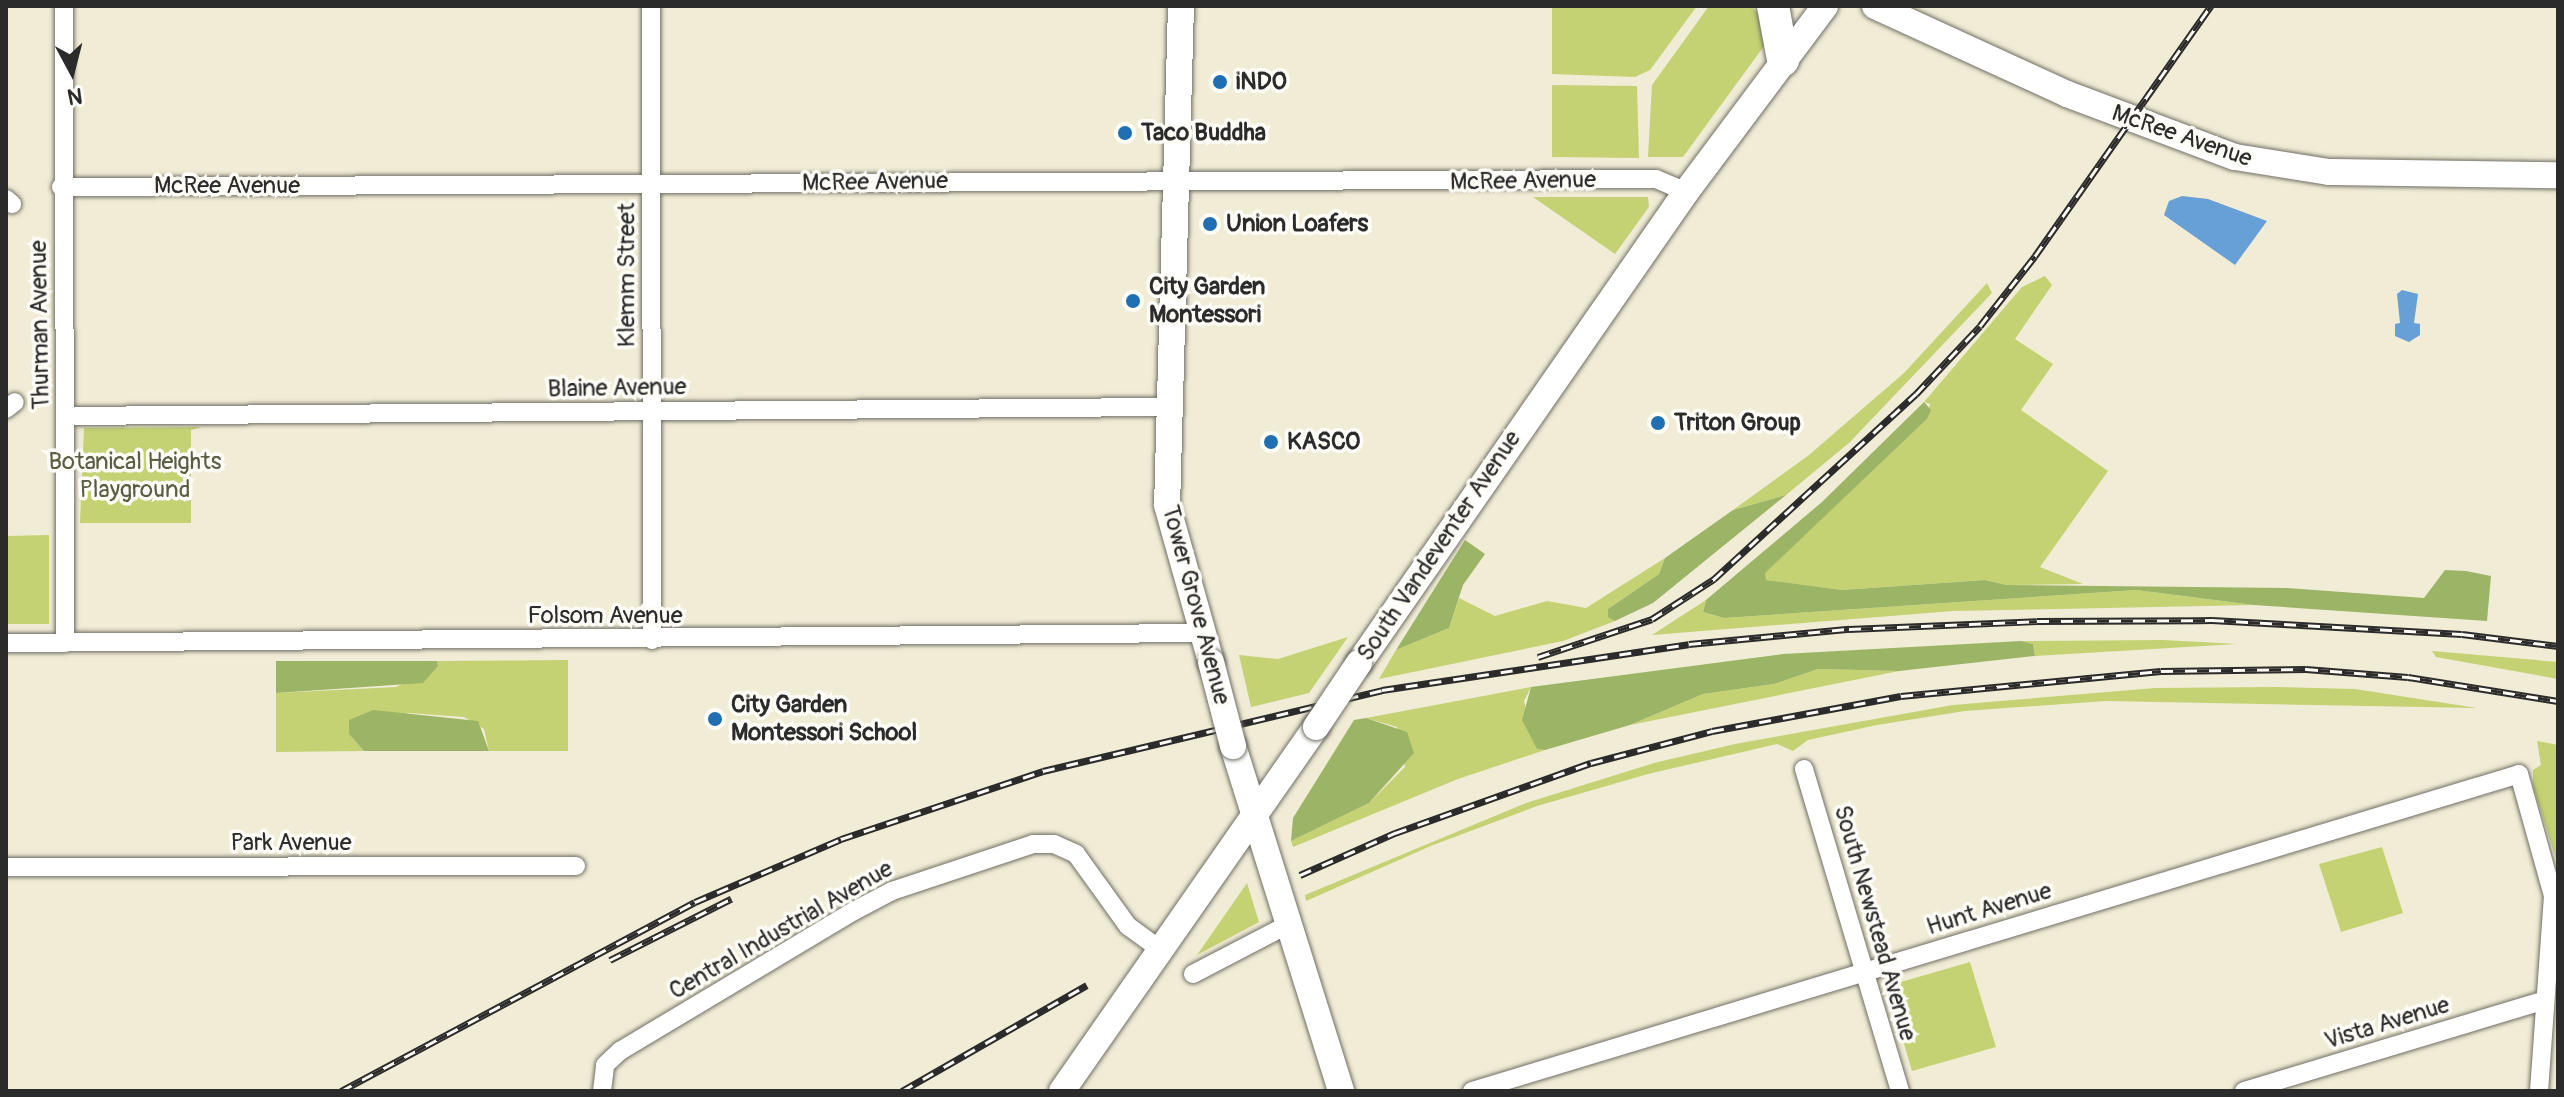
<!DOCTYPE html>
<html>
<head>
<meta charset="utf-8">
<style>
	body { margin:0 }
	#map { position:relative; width:2564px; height:1097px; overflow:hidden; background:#f1ecd5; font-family:Pangolin,sans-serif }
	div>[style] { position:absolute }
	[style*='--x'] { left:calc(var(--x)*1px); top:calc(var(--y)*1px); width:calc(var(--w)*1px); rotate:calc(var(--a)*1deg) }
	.green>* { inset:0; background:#c4d274 }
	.forest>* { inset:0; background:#9bb466 }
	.water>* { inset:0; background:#67a0d6 }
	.roads { filter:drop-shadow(0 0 2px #706f66) drop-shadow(0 0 2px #706f66) }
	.street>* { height:18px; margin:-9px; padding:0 9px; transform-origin:9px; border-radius:9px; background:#fff }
	.secondary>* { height:26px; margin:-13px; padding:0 13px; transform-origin:13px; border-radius:13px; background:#fff }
	.highway>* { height:32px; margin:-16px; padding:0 16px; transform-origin:16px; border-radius:16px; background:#fff }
	.rail>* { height:7px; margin-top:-3.5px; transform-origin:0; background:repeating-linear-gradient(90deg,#fdfcf7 0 12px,#2b2b2b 0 24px); box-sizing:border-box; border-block:2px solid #2b2b2b }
	.bridges { filter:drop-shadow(0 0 2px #706f66) drop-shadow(0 0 2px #706f66) }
	.secondary-bridge>* { height:26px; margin:-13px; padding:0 13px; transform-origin:13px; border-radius:13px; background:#fff }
	.dots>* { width:22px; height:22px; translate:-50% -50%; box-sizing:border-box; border:4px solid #fdfcf7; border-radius:50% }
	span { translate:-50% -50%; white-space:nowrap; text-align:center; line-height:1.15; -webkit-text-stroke:7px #fdfcf7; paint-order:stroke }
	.poi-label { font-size:24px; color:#2b2b2b; font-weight:700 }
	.left { translate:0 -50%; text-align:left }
	.street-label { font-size:24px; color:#2b2b2b }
	.park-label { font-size:24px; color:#595d41 }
	.frame { position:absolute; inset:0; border:8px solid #2b2b2b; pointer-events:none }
	.north { position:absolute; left:32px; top:32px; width:80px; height:80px; -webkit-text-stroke:6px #fdfcf7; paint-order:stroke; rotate:173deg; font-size:22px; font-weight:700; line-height:32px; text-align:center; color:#2b2b2b }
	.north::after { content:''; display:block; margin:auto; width:28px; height:36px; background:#2b2b2b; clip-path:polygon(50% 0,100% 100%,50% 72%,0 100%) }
</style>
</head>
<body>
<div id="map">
	<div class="green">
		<i style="clip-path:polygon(1552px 6px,1697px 6px,1650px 70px,1635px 77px,1552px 74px)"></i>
		<i style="clip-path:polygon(1709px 6px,1751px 6px,1763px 19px,1767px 42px,1683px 157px,1648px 157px,1652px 85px)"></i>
		<i style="clip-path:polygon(1552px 85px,1637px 86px,1639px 158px,1552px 157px)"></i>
		<i style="clip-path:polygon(1533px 197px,1648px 197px,1649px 207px,1615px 254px)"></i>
		<i style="clip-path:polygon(2045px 276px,2052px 285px,2015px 339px,2053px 364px,2021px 410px,2108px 471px,2040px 567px,2083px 584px,2007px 585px,1985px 580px,1842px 590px,1765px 580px,1764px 573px,1927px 419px,1930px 404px,1924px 402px,2022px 287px)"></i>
		<i style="clip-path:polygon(1987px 283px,1992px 293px,1849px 443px,1786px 495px,1733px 510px,1809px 455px,1904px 373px)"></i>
		<i style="clip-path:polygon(202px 427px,191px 430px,191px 523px,80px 523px,84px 428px)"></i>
		<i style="clip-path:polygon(49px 535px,49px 624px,6px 624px,6px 536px)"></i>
		<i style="clip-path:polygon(1665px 558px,1659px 574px,1608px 609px,1615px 621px,1563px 641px,1379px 679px,1396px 650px,1449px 628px,1459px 598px,1495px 616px,1547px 601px,1586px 608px)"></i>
		<i style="clip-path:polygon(2136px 590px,2254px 605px,1953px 611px,1652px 635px,1706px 600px,1703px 612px,1724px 618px)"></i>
		<i style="clip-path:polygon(1348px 637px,1309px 693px,1251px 707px,1239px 655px,1278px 659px)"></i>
		<i style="clip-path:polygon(2163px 640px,2237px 644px,2035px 656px,2033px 644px,2021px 641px)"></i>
		<i style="clip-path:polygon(2432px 651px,2558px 662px,2558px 679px,2436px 657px)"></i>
		<i style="clip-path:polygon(568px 660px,568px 751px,489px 751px,484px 729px,464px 717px,408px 713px,349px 734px,364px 751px,276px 752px,276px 693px,396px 687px,438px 666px,437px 661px)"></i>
		<i style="clip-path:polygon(1818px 669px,1899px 671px,1630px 725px,1703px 694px,1774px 684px)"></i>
		<i style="clip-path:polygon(1531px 687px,1524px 701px,1537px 749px,1545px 750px,1458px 779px,1293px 847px,1291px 841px,1369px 803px,1405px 767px,1397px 727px,1366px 718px)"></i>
		<i style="clip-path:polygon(2276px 687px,2355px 689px,2477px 708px,2106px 701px,1965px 711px,1877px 725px,1808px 740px,1793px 751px,1777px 744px,1648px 774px,1537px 806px,1433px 845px,1306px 901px,1305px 895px,1526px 803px,1654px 763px,1735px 744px,1953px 705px,2155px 688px)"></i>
		<i style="clip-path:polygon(2537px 741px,2558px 745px,2558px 865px,2533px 786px,2533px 770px,2541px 765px)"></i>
		<i style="clip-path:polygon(2382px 847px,2403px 913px,2341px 932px,2319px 864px)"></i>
		<i style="clip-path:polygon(1247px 883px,1259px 922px,1197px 955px)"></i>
		<i style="clip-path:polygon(1970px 962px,1996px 1047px,1912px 1071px,1887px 986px)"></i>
	</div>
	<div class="forest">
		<i style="clip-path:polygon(1924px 402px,1931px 410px,1927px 419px,1765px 573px,1766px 580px,1842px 590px,1985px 580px,2007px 585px,2287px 588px,2424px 598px,2445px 570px,2466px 571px,2491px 576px,2487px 621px,2254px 605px,2136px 590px,1724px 618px,1703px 612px,1706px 600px,1822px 502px)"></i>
		<i style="clip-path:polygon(1786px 495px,1653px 603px,1615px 621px,1608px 617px,1608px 609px,1659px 574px,1665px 558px,1733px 510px)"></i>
		<i style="clip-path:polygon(1465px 540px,1485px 554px,1463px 585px,1449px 628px,1396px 650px)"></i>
		<i style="clip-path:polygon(2021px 641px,2033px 644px,2035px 656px,1899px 671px,1818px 669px,1774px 684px,1703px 694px,1630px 725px,1545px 750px,1537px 749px,1522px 720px,1531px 687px,1783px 654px)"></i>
		<i style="clip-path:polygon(276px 661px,437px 661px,438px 666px,423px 683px,276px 693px)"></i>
		<i style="clip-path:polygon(373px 710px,478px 721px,489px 751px,364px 751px,349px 734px,349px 720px)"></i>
		<i style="clip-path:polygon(1366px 718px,1407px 732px,1414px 753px,1369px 803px,1291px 841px,1293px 818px,1354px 720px)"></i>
	</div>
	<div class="water">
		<i style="clip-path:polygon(2182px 196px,2208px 199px,2267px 221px,2235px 265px,2164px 215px,2169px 201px)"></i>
		<i style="clip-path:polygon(2402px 290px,2418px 294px,2414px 323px,2420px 324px,2420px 335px,2409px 342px,2395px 336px,2395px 324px,2400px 323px,2397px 294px)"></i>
	</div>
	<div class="roads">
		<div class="street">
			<i style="--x:64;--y:6;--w:637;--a:89.91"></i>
			<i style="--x:651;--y:6;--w:634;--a:89.91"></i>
			<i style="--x:61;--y:187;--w:1595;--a:-0.29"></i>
			<i style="--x:1656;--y:179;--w:33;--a:23"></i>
			<i style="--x:6;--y:199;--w:8;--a:40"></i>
			<i style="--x:6;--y:409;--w:11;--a:-38"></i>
			<i style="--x:66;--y:416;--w:1103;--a:-0.47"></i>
			<i style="--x:6;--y:643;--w:1197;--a:-0.48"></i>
			<i style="--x:1804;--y:769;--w:336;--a:73.4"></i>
			<i style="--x:6;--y:867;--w:570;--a:-0.1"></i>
			<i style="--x:1193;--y:974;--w:108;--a:-27.5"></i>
			<i style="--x:602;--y:1091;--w:26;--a:-83"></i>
			<i style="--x:605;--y:1065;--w:21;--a:-43"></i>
			<i style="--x:620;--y:1051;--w:273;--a:-30.9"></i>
			<i style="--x:854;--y:911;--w:43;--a:-27.8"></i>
			<i style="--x:892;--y:891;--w:149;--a:-18.4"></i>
			<i style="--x:1033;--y:844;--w:21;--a:0"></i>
			<i style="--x:1054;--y:844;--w:24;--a:24"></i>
			<i style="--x:1076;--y:854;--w:89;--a:54.2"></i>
			<i style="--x:1128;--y:926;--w:42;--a:36.3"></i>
			<i style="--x:1472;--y:1091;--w:1094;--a:-16.84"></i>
			<i style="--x:2519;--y:774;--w:127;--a:74.4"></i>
			<i style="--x:2553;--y:896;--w:196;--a:94.1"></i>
			<i style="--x:2244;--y:1091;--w:312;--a:-16.8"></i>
		</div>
		<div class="secondary">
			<i style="--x:1181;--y:6;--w:499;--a:91.6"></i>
			<i style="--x:1167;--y:505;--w:163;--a:74.3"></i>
			<i style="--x:1875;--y:6;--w:211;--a:24.6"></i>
			<i style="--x:2067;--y:94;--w:179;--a:20.6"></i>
			<i style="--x:2235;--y:157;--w:95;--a:9.1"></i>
			<i style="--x:2329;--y:172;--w:229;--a:0.8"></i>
			<i style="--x:1359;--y:663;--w:573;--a:-55.23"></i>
			<i style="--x:1686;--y:192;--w:232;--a:-53.2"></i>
			<i style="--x:1233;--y:746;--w:362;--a:72.6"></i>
			<i style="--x:1062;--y:1091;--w:444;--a:-55.1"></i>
		</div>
		<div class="highway">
			<i style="--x:1773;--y:6;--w:55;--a:79.5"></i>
		</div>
	</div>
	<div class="rail">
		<i style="--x:1538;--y:657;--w:120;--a:-18.4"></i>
		<i style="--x:1652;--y:619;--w:74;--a:-32.8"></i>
		<i style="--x:1714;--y:579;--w:274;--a:-42.5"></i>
		<i style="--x:1916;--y:394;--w:93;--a:-46.7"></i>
		<i style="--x:1980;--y:326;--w:89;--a:-51.8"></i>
		<i style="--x:2035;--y:256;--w:306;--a:-54.9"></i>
		<i style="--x:1300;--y:875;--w:104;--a:-23.9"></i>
		<i style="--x:1395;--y:833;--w:208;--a:-19.7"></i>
		<i style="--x:1591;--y:763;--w:125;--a:-14.8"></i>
		<i style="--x:1712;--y:731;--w:192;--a:-10.5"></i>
		<i style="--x:1901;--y:696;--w:261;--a:-5.5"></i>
		<i style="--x:2161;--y:671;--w:145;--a:-0.8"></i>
		<i style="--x:2306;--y:669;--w:102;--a:4.5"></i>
		<i style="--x:2408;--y:677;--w:152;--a:9.1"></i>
		<i style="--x:610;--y:960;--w:136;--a:-26.8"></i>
		<i style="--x:341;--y:1091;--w:401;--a:-28.1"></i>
		<i style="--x:695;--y:902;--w:159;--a:-23.3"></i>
		<i style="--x:841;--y:839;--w:213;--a:-18.6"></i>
		<i style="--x:1043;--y:771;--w:349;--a:-13.4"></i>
		<i style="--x:1382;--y:690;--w:310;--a:-8.5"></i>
		<i style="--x:1689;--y:644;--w:161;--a:-5.4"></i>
		<i style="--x:1849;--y:629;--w:188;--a:-2.4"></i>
		<i style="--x:2037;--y:621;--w:175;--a:-0.3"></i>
		<i style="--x:2212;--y:620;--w:250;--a:3.2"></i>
		<i style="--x:2462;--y:634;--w:97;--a:7.1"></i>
		<i style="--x:902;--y:1091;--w:213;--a:-29.8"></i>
	</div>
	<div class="bridges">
		<div class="secondary-bridge">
			<i style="--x:1211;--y:662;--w:87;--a:75.3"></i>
			<i style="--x:1316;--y:727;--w:77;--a:-56.1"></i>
		</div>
	</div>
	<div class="dots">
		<i style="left:1220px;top:82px;background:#1f6fb2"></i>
		<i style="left:1125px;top:133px;background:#1f6fb2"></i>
		<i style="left:1210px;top:224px;background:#1f6fb2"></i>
		<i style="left:1133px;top:301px;background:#1f6fb2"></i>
		<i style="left:1658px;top:423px;background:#1f6fb2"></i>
		<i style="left:1271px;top:442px;background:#1f6fb2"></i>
		<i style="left:715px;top:719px;background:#1f6fb2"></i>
	</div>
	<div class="poi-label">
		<span class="left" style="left:1236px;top:82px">iNDO</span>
		<span class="left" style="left:1141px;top:133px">Taco Buddha</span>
		<span class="left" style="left:1226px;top:224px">Union Loafers</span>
		<span class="left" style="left:1149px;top:301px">City Garden<br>Montessori</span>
		<span class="left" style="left:1674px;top:423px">Triton Group</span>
		<span class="left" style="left:1287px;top:442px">KASCO</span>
		<span class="left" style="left:731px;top:719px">City Garden<br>Montessori School</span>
	</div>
	<div class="street-label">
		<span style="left:2182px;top:136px;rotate:19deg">McRee Avenue</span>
		<span style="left:1523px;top:181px;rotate:-1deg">McRee Avenue</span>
		<span style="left:875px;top:182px;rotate:-1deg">McRee Avenue</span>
		<span style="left:227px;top:186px">McRee Avenue</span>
		<span style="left:627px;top:275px;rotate:-90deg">Klemm Street</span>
		<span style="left:40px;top:325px;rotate:-91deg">Thurman Avenue</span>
		<span style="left:617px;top:388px;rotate:-1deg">Blaine Avenue</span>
		<span style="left:1439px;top:546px;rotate:-56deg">South Vandeventer Avenue</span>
		<span style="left:1196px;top:605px;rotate:75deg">Tower Grove Avenue</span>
		<span style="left:605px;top:616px">Folsom Avenue</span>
		<span style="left:291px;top:843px">Park Avenue</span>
		<span style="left:1989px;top:909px;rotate:-17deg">Hunt Avenue</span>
		<span style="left:1875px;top:923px;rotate:74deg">South Newstead Avenue</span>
		<span style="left:781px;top:930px;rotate:-30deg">Central Industrial Avenue</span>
		<span style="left:2387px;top:1023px;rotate:-17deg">Vista Avenue</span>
	</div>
	<div class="park-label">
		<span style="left:135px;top:476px">Botanical Heights<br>Playground</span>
	</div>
	<div class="frame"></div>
	<div class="north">N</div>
</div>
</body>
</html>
